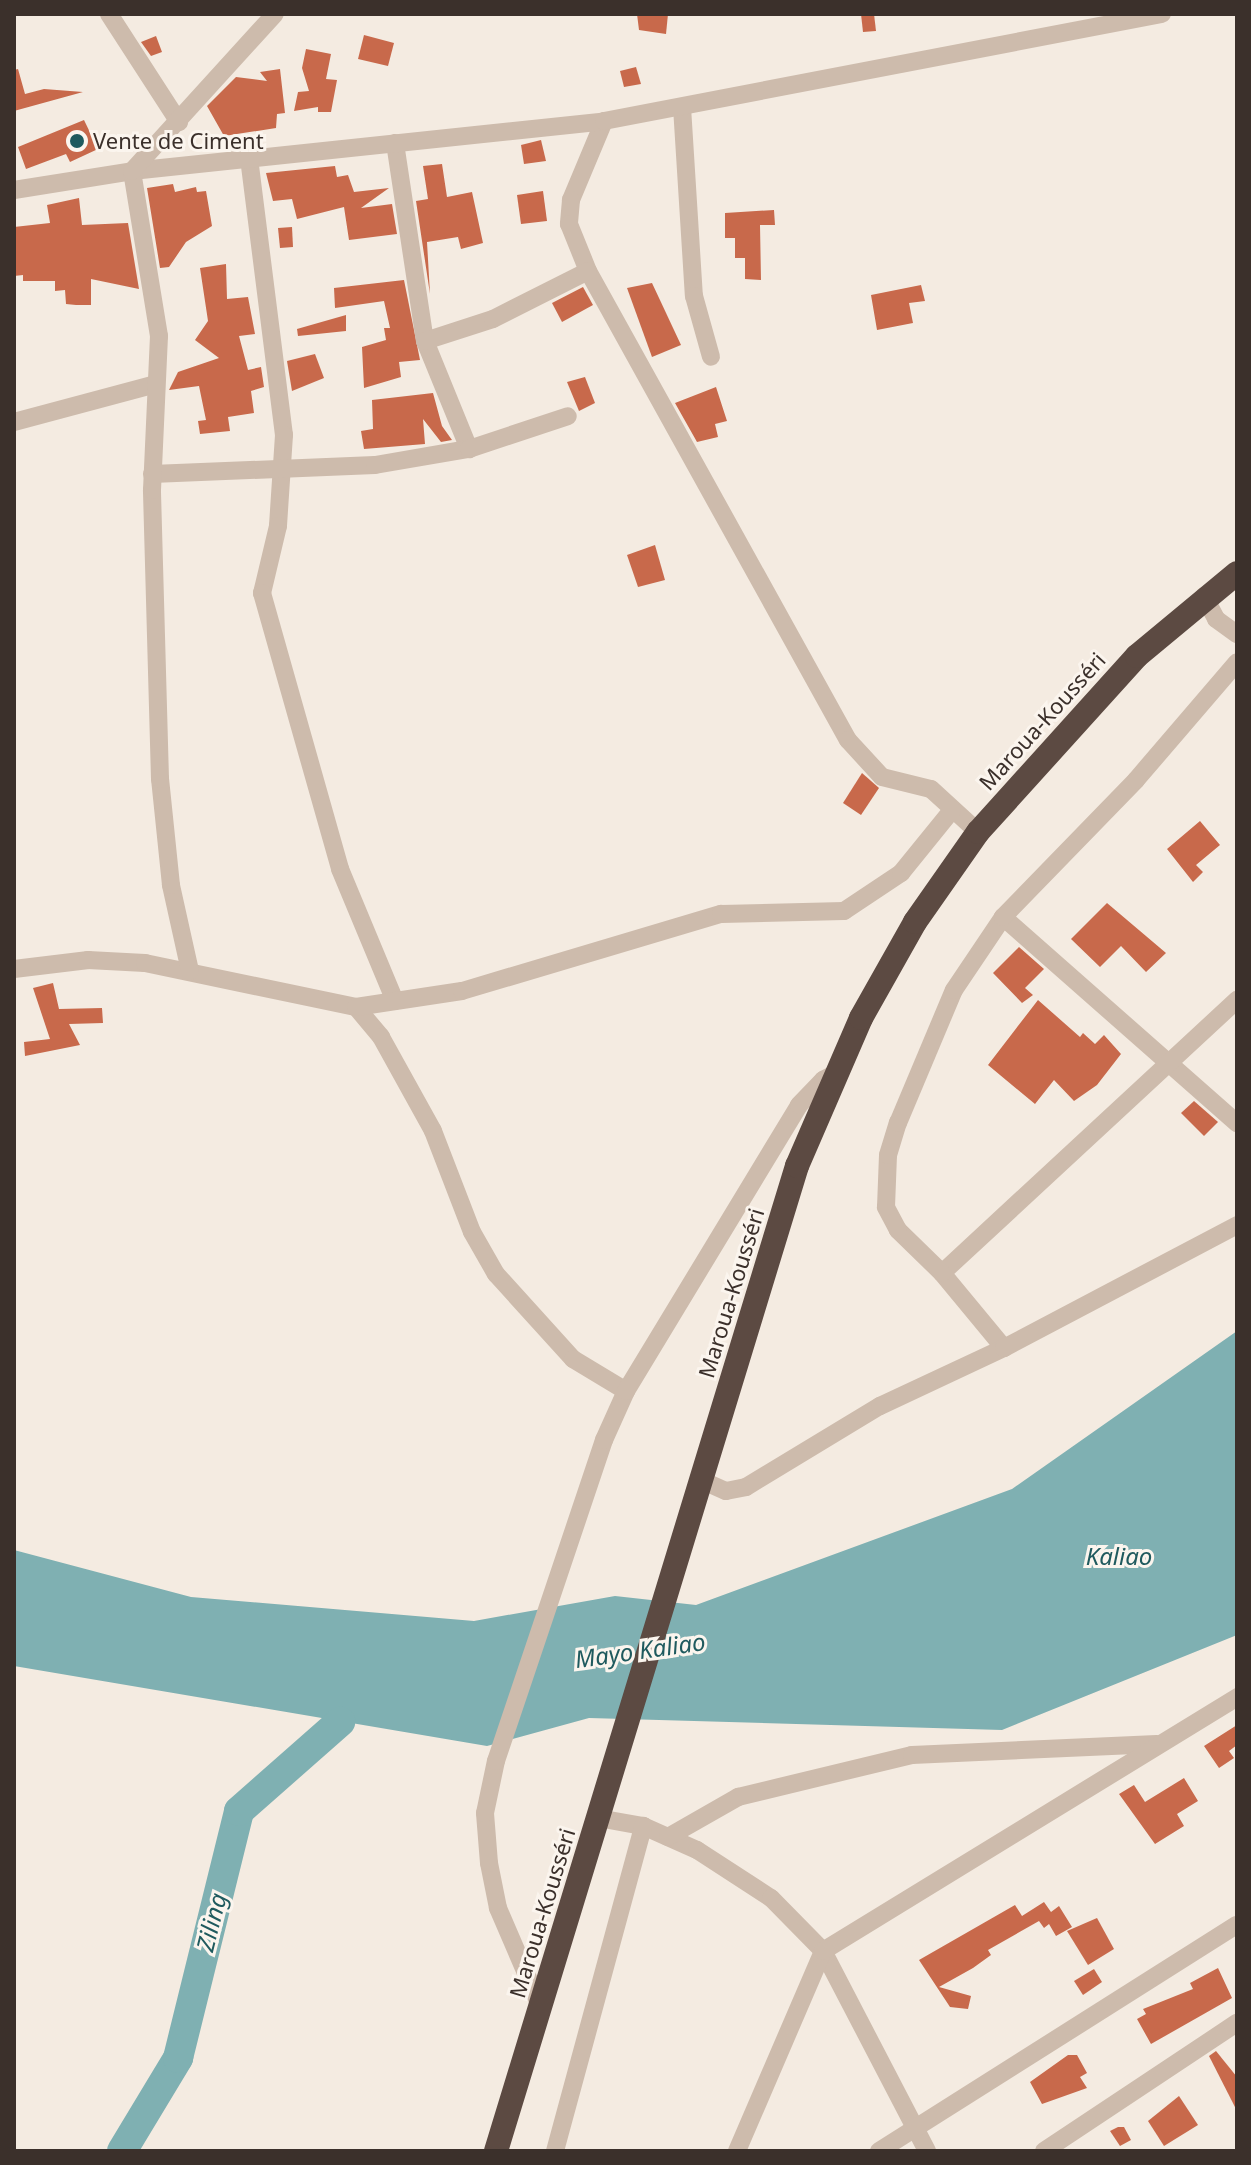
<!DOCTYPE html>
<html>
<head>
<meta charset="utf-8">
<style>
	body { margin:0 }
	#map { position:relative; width:1251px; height:2165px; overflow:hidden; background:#f4ebe1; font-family:"Noto Sans",sans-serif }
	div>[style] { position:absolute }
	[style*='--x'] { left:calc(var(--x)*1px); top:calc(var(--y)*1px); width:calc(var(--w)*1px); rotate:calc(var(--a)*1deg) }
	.water>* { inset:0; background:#7fb0b2 }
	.river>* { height:30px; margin:-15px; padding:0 15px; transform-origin:15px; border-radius:15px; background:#7fb0b2 }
	.building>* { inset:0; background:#c8694b }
	.street>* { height:18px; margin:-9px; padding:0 9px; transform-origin:9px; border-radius:9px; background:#cdbbac }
	.highway>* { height:24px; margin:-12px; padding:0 12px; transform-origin:12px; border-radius:12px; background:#5c4a42 }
	.dots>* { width:22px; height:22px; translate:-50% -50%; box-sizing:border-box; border:4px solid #fbf5ee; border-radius:50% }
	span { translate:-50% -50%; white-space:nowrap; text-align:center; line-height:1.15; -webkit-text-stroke:6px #fbf5ee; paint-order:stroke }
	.poi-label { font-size:22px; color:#3b302b }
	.left { translate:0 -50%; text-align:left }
	.street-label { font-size:22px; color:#3b302b }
	.water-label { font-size:24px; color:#1f5a5e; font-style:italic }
	.frame { position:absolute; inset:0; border:16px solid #3b302b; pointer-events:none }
</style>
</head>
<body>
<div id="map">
	<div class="water">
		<i style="clip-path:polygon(1237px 1331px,1237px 1635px,1002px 1730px,589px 1718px,487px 1746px,14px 1666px,14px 1550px,191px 1597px,474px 1621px,615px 1596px,696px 1605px,1012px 1489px)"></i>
	</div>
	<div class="river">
		<i style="--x:122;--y:2151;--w:109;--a:-58.9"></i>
		<i style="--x:178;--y:2058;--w:254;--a:-76.1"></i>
		<i style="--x:239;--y:1811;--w:135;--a:-41.4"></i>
	</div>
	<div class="building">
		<i style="clip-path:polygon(637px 14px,668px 14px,666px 34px,639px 30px)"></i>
		<i style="clip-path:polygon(861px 14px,874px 14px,876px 31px,863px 32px)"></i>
		<i style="clip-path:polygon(364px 35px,394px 43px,388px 66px,358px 59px)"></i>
		<i style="clip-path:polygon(156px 36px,162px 52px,151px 56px,141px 42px)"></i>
		<i style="clip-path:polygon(306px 49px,331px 54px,326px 79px,337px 80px,331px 112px,318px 112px,318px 107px,294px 111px,298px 92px,309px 91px,302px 68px)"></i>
		<i style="clip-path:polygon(636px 67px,641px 84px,624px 87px,620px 71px)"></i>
		<i style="clip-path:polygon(18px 69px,25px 94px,44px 89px,83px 92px,14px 111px,14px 70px)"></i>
		<i style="clip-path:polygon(280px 69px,285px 113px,277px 114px,276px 128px,224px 136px,207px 106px,236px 77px,267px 81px,260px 72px)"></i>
		<i style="clip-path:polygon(84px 120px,98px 149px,70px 162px,66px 154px,26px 169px,18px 147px)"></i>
		<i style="clip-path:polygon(541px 140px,546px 161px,524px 164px,521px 145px)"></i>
		<i style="clip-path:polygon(442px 164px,447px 197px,472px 192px,483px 243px,461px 249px,458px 237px,427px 242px,430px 294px,416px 201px,428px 199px,423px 166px)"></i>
		<i style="clip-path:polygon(335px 166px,337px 177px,348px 175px,354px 192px,389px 188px,361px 208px,392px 204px,397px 234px,349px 240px,344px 207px,297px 219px,292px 199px,273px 201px,266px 173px)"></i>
		<i style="clip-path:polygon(173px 184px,175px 192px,196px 187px,197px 192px,206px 191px,212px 226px,186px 242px,169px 267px,160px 268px,147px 188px)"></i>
		<i style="clip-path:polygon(543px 191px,547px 221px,521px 224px,517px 195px)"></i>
		<i style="clip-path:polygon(79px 198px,82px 225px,128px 223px,139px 289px,91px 279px,91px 305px,76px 305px,66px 304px,65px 290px,55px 291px,55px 281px,23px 281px,23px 275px,14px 276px,14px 227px,50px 223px,47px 205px)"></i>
		<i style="clip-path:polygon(774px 210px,775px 225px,760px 225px,761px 280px,745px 279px,745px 258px,735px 258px,735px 238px,725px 238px,725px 213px)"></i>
		<i style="clip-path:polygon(292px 227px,293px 247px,280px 248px,278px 228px)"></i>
		<i style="clip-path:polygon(226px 264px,227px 299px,248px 297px,255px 334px,239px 336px,248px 370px,261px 367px,264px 387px,251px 391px,254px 413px,228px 417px,230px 431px,200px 434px,198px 421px,206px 420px,199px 386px,169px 390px,178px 372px,219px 358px,195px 340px,208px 321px,200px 268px)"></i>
		<i style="clip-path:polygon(404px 280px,420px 360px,399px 362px,401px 377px,364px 388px,362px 347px,386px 340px,384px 328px,390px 328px,384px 301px,335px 308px,334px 288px)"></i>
		<i style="clip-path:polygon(652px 283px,681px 345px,652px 357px,627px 288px)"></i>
		<i style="clip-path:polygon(921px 285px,925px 301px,909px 303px,913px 323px,877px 330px,871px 295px)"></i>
		<i style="clip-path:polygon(583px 287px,593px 305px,562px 322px,552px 303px)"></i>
		<i style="clip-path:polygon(346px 315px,346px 331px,298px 336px,297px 329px)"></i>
		<i style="clip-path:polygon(315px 354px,324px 378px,292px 391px,287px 361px)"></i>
		<i style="clip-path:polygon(585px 377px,595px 403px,579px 411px,567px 382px)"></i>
		<i style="clip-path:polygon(716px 387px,727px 421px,715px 424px,718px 437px,697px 442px,675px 403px)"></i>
		<i style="clip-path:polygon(433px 393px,442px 426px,452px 440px,441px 442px,423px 419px,425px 444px,364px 449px,361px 431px,373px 429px,372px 400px)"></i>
		<i style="clip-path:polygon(655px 545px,665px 580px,638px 587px,627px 555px)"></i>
		<i style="clip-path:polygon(862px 773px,879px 788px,861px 815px,843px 803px)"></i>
		<i style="clip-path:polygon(1200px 821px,1220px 845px,1196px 865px,1203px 872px,1193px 882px,1167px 849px)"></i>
		<i style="clip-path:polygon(1107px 903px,1166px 953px,1146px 972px,1121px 946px,1100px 967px,1071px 939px)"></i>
		<i style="clip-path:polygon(1019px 947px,1044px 969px,1025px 988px,1033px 995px,1022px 1003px,993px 973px)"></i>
		<i style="clip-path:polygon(53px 983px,59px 1009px,102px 1008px,103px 1023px,69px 1024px,80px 1045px,25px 1056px,24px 1042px,50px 1039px,33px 988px)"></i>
		<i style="clip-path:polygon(1038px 1000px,1080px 1037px,1083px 1033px,1095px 1044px,1104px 1035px,1121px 1054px,1097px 1085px,1074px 1101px,1054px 1080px,1035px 1104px,988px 1065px)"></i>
		<i style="clip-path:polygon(1194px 1101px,1218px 1122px,1204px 1136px,1181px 1113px)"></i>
		<i style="clip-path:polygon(1237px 1725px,1237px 1745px,1229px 1751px,1234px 1758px,1219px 1768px,1204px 1746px)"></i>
		<i style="clip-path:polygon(1184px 1778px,1198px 1801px,1177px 1814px,1184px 1826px,1155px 1844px,1119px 1794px,1134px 1785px,1145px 1802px)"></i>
		<i style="clip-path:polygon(1044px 1902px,1051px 1912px,1059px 1906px,1072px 1927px,1056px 1936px,1049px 1924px,1044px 1928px,1039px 1921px,988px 1950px,991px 1955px,973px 1968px,939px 1987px,971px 1996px,968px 2009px,950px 2007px,919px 1960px,1015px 1905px,1022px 1916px)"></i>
		<i style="clip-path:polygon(1097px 1918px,1114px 1949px,1088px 1965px,1067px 1931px)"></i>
		<i style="clip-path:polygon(1218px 1968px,1232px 1998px,1151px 2044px,1137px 2019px,1146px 2014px,1143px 2009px,1193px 1989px,1190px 1983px)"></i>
		<i style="clip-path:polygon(1094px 1969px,1102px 1982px,1083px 1995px,1074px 1981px)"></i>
		<i style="clip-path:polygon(1216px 2051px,1237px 2077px,1237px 2111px,1209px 2056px)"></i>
		<i style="clip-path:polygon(1068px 2055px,1077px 2055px,1087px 2073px,1080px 2077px,1087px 2088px,1042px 2104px,1030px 2082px)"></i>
		<i style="clip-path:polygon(1179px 2096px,1198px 2125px,1164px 2146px,1148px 2121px)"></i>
		<i style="clip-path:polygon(1118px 2127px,1124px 2127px,1131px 2140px,1120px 2146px,1110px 2131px)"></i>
	</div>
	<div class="street">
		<i style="--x:109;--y:14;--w:129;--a:57.1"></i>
		<i style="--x:682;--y:107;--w:189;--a:86.4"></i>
		<i style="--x:694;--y:296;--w:63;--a:74.4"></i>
		<i style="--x:604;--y:121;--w:86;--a:112.7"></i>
		<i style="--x:571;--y:200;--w:24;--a:95"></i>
		<i style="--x:569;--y:224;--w:51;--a:68"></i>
		<i style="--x:588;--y:271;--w:536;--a:61"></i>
		<i style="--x:848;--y:740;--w:50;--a:47.4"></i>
		<i style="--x:882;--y:777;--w:50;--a:13.8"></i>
		<i style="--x:931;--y:789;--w:64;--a:42.5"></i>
		<i style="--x:395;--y:143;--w:200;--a:81.4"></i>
		<i style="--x:425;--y:341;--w:117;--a:67.8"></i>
		<i style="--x:249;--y:158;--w:279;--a:82.8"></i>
		<i style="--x:284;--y:435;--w:91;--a:93.8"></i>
		<i style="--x:278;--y:526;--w:69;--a:103.4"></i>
		<i style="--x:262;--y:593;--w:287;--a:74.2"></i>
		<i style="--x:340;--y:869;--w:143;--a:67.4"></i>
		<i style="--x:14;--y:190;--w:120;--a:-9.1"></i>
		<i style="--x:132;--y:171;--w:475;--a:-6"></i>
		<i style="--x:604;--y:121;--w:568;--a:-10.86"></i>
		<i style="--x:425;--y:341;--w:71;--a:-17.9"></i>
		<i style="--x:493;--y:319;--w:106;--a:-26.8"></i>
		<i style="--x:14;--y:422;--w:147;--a:-15"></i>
		<i style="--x:152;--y:474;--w:223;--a:-2.3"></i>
		<i style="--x:375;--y:465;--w:95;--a:-9.7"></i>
		<i style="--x:469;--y:449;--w:104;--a:-18.4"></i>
		<i style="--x:1204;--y:596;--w:26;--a:62"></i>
		<i style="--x:1216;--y:619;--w:26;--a:36"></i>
		<i style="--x:1003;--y:917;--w:312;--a:41.4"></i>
		<i style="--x:14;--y:969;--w:75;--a:-6.9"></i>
		<i style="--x:88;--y:960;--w:57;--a:3"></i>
		<i style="--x:145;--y:963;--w:216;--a:11.8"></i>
		<i style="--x:356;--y:1007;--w:39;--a:50"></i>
		<i style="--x:381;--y:1037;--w:107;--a:61"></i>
		<i style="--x:433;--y:1131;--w:108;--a:68.9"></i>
		<i style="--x:472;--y:1232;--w:48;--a:60.3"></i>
		<i style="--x:496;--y:1274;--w:115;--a:47.8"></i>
		<i style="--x:573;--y:1359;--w:62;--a:31.1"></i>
		<i style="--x:190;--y:971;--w:88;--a:-102.5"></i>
		<i style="--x:171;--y:885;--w:107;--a:-95.9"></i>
		<i style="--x:160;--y:779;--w:289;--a:-91.6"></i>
		<i style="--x:152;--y:490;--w:154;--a:-87.4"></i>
		<i style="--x:159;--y:336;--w:167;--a:-99.3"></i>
		<i style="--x:132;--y:171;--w:212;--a:-47.7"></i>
		<i style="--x:356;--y:1007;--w:107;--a:-8.6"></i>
		<i style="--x:462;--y:991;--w:270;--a:-16.6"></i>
		<i style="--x:721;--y:914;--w:123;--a:-1.4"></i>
		<i style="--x:844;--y:911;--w:69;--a:-33.7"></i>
		<i style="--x:901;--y:873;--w:81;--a:-51"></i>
		<i style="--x:942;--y:1273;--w:402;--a:-42.8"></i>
		<i style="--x:1004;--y:1348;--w:97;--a:-129.6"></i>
		<i style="--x:942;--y:1273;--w:62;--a:-135.7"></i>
		<i style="--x:898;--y:1230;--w:26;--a:-118"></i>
		<i style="--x:886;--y:1207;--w:52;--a:-87.8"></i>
		<i style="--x:888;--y:1155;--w:34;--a:-73"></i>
		<i style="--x:898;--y:1123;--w:144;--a:-67.2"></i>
		<i style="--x:954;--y:990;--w:88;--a:-56.1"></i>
		<i style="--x:1003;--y:917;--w:191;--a:-45.8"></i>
		<i style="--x:1136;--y:780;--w:155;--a:-49.4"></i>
		<i style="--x:701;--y:1480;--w:27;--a:24"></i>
		<i style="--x:726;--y:1491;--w:20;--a:-11"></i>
		<i style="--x:746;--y:1487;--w:157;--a:-31.2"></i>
		<i style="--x:880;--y:1406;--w:137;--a:-25.1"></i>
		<i style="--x:1004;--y:1348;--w:263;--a:-27.8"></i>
		<i style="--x:598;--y:1818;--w:46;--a:10.1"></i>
		<i style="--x:643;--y:1826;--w:59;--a:24"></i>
		<i style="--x:697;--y:1850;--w:88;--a:33"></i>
		<i style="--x:771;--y:1898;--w:74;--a:45.5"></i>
		<i style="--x:823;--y:1951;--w:225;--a:62.5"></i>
		<i style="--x:668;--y:1837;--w:81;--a:-29.7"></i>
		<i style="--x:738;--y:1797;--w:179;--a:-13.6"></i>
		<i style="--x:912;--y:1755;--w:245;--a:-2.6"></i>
		<i style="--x:541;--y:2008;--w:109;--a:-113.3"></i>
		<i style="--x:498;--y:1908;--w:46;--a:-101.3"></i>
		<i style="--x:489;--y:1863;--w:50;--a:-94.6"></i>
		<i style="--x:485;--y:1813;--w:53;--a:-78.1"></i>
		<i style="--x:496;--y:1761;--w:339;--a:-71.4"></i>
		<i style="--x:604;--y:1440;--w:54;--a:-65.8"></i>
		<i style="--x:626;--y:1391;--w:334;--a:-58.8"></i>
		<i style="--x:799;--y:1105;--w:35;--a:-46"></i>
		<i style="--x:823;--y:1080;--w:17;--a:-28"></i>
		<i style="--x:555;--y:2151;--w:337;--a:-74.8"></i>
		<i style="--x:737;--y:2151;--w:218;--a:-66.7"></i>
		<i style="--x:823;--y:1951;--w:486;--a:-31.5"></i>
		<i style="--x:879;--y:2151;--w:423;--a:-32.3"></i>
		<i style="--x:1044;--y:2151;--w:232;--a:-33.6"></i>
	</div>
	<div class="highway">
		<i style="--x:496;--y:2151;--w:1030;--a:-73.01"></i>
		<i style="--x:797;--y:1166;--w:161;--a:-66.6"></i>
		<i style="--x:861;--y:1018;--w:110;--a:-60.6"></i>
		<i style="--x:915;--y:922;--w:110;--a:-55"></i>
		<i style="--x:978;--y:832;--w:237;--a:-47.9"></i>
		<i style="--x:1137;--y:656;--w:130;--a:-39.7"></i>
	</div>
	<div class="dots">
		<i style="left:77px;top:141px;background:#1f5a5e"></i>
	</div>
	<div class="poi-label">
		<span class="left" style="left:93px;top:141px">Vente de Ciment</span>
	</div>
	<div class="street-label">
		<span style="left:1042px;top:721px;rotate:-48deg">Maroua-Kousséri</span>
		<span style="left:731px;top:1293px;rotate:-73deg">Maroua-Kousséri</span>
		<span style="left:542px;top:1913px;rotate:-73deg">Maroua-Kousséri</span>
	</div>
	<div class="water-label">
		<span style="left:1119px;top:1556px">Kaliao</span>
		<span style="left:640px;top:1650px;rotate:-8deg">Mayo Kaliao</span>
		<span style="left:211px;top:1922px;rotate:-76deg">Ziling</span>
	</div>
	<div class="frame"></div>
</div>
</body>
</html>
